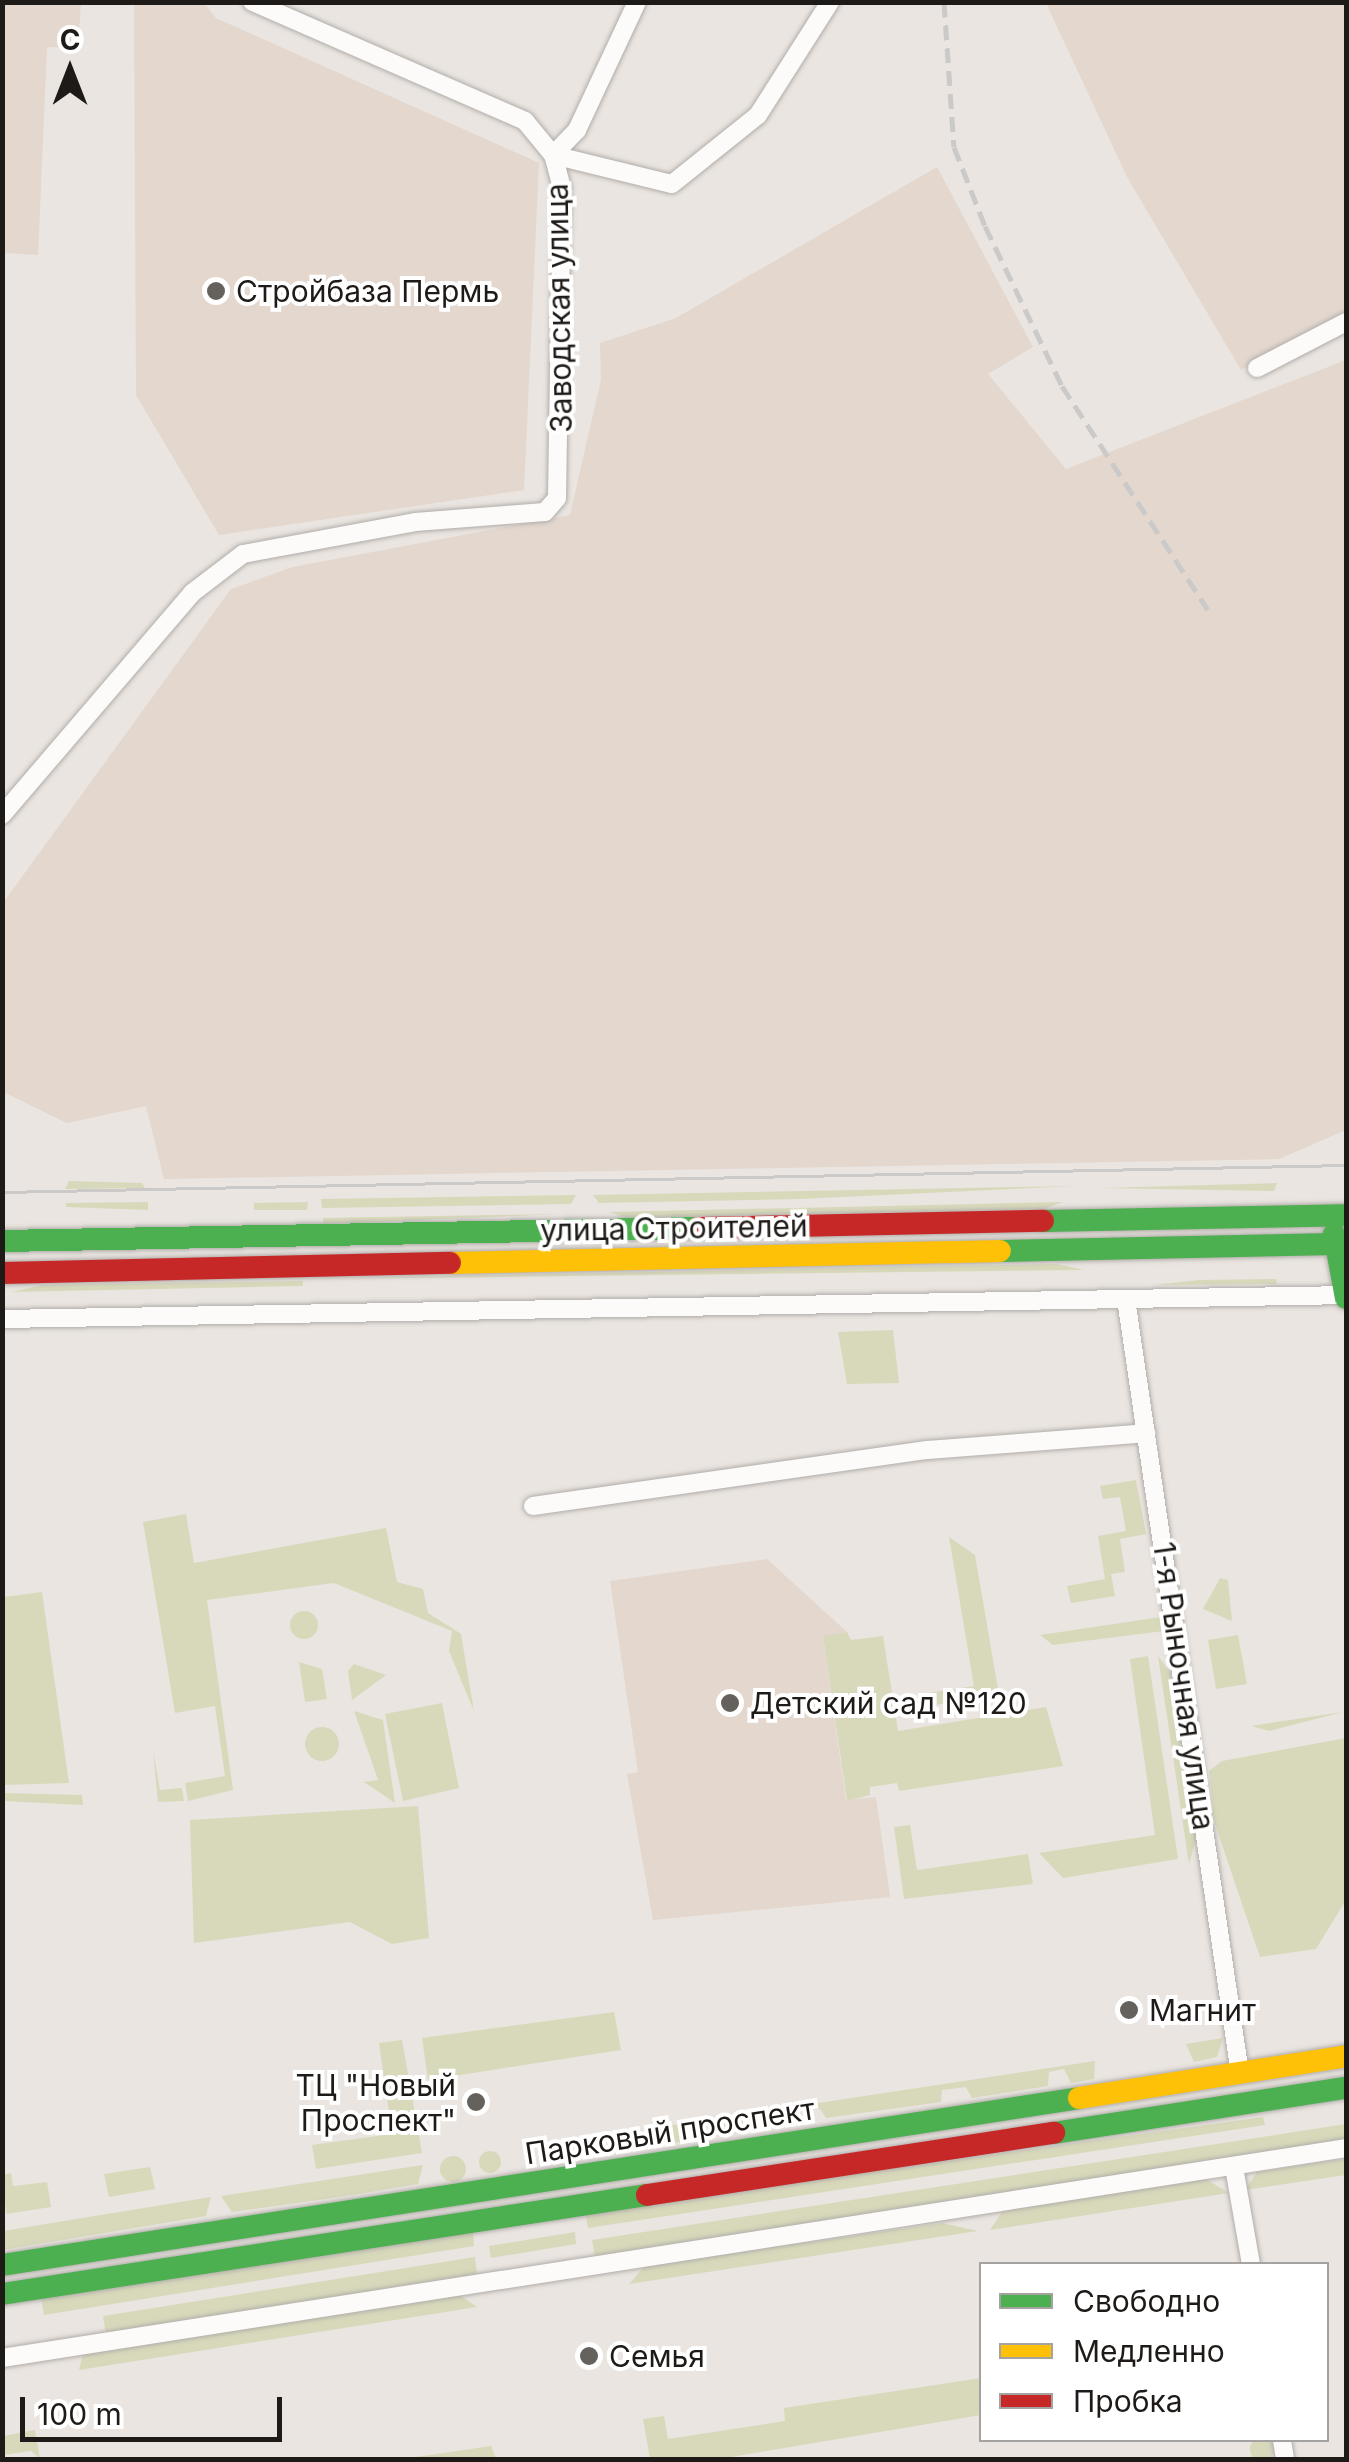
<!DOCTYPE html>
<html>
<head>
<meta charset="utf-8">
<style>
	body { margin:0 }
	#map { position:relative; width:1349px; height:2462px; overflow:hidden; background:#eae5e0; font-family:Inter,sans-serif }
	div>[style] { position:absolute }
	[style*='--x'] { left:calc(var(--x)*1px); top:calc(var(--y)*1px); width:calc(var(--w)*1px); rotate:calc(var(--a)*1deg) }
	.built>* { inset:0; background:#e3d7ce }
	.green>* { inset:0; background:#d8d9bb }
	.round { border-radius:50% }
	.roads { filter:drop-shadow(0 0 2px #b1adaa) drop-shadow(0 0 2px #b1adaa) }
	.street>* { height:18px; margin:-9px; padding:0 9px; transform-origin:9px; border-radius:9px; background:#fcfbfa }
	.fast>* { height:22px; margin:-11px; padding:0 11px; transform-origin:11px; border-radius:11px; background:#4caf50 }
	.slow>* { height:22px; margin:-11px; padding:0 11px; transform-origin:11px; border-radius:11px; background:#ffc107 }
	.jam>* { height:22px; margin:-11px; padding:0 11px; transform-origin:11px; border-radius:11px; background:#c62828 }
	.tram>* { height:2.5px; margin:-1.25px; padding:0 1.25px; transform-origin:1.25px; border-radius:1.25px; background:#cbcac9 }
	.rail>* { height:5px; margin-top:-2.5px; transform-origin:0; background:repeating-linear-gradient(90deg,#cbcac9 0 15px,transparent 0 23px) }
	.dots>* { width:28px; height:28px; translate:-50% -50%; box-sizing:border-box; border:5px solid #fff; border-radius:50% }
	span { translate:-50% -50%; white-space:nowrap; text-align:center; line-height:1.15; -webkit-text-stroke:8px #fff; paint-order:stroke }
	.poi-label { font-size:30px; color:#1e1a17 }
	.left { translate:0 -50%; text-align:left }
	.right { translate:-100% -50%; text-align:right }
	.street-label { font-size:30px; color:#1e1a17 }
	.frame { position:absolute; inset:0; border:5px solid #1e1a17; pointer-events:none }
	.legend { position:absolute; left:979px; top:2262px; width:350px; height:180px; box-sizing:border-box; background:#fff; border:2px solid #a5a3a2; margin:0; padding:12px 18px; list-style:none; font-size:30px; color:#1e1a17 }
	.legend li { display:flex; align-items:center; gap:20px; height:50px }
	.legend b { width:50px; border:2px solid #a5a3a2 }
	.north { position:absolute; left:20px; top:20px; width:100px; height:100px; -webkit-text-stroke:8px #fff; paint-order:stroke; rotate:0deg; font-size:28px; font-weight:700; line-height:40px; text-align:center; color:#1e1a17 }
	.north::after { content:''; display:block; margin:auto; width:35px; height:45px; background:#1e1a17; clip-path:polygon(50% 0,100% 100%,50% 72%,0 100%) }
	.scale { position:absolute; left:20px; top:2397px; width:262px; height:45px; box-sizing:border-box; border:5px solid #1e1a17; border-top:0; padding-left:12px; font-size:30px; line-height:35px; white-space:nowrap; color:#1e1a17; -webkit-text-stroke:8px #fff; paint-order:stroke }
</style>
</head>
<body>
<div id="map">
	<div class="built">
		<i style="clip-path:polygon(3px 2px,81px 3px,78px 48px,47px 47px,38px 255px,3px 253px)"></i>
		<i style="clip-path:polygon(134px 3px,204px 3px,216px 18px,539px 163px,524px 490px,219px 535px,136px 395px)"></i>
		<i style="clip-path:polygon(1046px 3px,1346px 3px,1346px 317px,1241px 370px,1127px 177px)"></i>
		<i style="clip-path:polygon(937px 167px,1033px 347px,988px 374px,1066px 469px,1346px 360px,1346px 1130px,1279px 1159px,164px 1179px,146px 1106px,67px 1123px,3px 1092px,3px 903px,231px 589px,293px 567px,570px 515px,601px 380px,600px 343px,676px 318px)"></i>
		<i style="clip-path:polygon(767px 1559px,847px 1632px,823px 1637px,846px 1800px,876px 1797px,890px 1897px,653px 1920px,627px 1774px,638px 1772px,610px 1581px)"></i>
	</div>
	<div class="green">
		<i style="clip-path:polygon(69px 1181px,142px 1183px,145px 1188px,65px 1189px)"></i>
		<i style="clip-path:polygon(1277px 1183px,1274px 1191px,1100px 1188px)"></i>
		<i style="clip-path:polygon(1076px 1186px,800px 1199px,599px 1203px,593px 1195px)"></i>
		<i style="clip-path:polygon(576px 1195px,571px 1204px,322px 1208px,321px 1199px)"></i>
		<i style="clip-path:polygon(148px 1202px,148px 1210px,66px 1207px,66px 1203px)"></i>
		<i style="clip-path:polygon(308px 1202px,307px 1210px,254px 1210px,254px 1203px)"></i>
		<i style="clip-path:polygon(1063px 1202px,1044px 1209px,629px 1218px,609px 1212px)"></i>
		<i style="clip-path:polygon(561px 1214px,323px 1224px,323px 1218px)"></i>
		<i style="clip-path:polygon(1057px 1264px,1084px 1270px,327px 1279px,885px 1267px)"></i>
		<i style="clip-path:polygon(1276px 1279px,1277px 1284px,1155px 1285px,1199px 1280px)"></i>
		<i style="clip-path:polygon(303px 1281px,303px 1286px,12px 1292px,42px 1285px)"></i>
		<i style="clip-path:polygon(893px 1330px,899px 1383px,847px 1384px,838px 1332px)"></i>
		<i style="clip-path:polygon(1136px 1480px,1146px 1534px,1120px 1539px,1125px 1572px,1111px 1574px,1115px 1596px,1071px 1603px,1067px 1586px,1105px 1579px,1098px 1536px,1126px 1531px,1120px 1497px,1103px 1499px,1100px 1486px)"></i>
		<i style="clip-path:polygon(186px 1514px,194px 1563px,386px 1528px,397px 1582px,423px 1589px,428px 1613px,461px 1634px,474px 1711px,449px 1651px,452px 1631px,334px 1583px,207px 1600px,233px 1790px,188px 1801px,185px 1783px,225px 1776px,215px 1706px,175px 1713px,143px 1522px)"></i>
		<i style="clip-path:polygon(949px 1537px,975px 1555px,998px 1689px,925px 1708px,922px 1694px,974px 1686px)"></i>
		<i style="clip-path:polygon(1220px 1578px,1228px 1580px,1232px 1621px,1203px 1609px)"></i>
		<i style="clip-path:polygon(42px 1592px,69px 1783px,3px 1785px,3px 1597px)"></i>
		<i class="round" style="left:290px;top:1611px;width:28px;height:28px"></i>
		<i style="clip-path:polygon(1161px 1617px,1164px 1631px,1053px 1645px,1040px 1635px)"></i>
		<i style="clip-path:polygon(847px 1632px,851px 1640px,883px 1636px,898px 1731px,1046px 1707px,1063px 1766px,899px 1791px,897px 1783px,870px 1787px,870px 1795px,847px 1801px,823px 1636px)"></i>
		<i style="clip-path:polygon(1238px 1635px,1247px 1684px,1216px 1689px,1208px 1640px)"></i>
		<i style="clip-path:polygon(1148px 1656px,1178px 1859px,1063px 1878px,1039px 1853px,1155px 1835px,1130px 1659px)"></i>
		<i style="clip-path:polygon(1158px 1656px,1172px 1675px,1197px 1835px,1189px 1864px)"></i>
		<i style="clip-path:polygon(299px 1662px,322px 1669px,327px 1699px,305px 1702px)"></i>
		<i style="clip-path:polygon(354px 1664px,386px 1675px,352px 1700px,348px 1671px)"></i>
		<i style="clip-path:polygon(442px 1703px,459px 1788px,403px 1801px,385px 1714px)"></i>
		<i style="clip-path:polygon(354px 1711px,383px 1720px,395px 1803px,364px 1782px,378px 1780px)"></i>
		<i style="clip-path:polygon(1343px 1712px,1269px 1731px,1251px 1726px)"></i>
		<i class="round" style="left:305px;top:1727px;width:34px;height:34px"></i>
		<i style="clip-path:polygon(1346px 1738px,1346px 1900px,1316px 1949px,1260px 1957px,1214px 1821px,1209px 1771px,1222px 1761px)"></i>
		<i style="clip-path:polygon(153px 1751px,160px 1790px,182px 1788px,184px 1801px,158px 1802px)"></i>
		<i style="clip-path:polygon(3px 1793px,82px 1795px,83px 1805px,3px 1801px)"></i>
		<i style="clip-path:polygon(418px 1806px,429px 1938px,392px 1944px,350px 1922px,194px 1943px,190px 1820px)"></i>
		<i style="clip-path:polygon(910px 1825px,917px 1870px,1028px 1854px,1033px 1884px,904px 1899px,894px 1827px)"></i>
		<i style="clip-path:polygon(614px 2012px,621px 2050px,428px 2080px,422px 2038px)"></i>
		<i style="clip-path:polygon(1223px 2038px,1217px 2057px,1194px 2062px,1186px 2044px)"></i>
		<i style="clip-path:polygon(402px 2040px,422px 2153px,316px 2169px,312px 2145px,392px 2134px,379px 2043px)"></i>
		<i style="clip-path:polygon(1095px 2061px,1094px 2079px,1071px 2083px,1064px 2069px,1049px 2072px,1048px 2086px,972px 2098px,966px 2087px,942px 2090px,941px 2102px,826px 2118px,820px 2109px,794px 2112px,792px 2124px,661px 2145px,647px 2129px)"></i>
		<i style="clip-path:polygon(1263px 2117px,1265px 2125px,588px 2228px,585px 2212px)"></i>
		<i style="clip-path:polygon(1346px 2124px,1346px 2142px,595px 2257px,592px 2240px)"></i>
		<i class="round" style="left:479px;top:2151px;width:22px;height:22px"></i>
		<i class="round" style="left:440px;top:2156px;width:26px;height:26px"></i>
		<i style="clip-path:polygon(1346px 2159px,1346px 2175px,1245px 2190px,1257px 2172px)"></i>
		<i style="clip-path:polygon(423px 2165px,418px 2184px,347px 2196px,232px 2212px,221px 2196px)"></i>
		<i style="clip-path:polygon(150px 2167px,155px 2189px,109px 2197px,104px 2174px)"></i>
		<i style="clip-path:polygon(11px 2173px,13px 2186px,47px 2182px,51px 2207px,6px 2214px,3px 2175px)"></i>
		<i style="clip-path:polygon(1204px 2178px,1229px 2193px,990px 2230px,1004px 2209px)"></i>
		<i style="clip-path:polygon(211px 2197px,206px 2216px,3px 2250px,3px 2231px)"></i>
		<i style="clip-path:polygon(942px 2223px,978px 2231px,629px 2284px,645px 2266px)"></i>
		<i style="clip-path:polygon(473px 2231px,474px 2246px,44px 2315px,41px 2298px)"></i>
		<i style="clip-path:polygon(575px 2232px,576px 2244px,491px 2258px,489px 2246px)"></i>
		<i style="clip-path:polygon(475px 2257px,477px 2275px,106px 2334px,103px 2316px)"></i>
		<i style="clip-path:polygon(460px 2295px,477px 2307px,79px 2370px,83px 2354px)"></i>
		<i style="clip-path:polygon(981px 2378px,981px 2415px,719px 2459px,650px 2459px,643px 2419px,664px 2416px,668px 2439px,785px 2421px,784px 2408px)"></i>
		<i style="clip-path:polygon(35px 2430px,40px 2459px,31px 2451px,4px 2455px,3px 2436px)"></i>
		<i class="round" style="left:1250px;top:2437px;width:24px;height:24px"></i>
		<i style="clip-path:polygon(491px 2446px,496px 2459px,402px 2459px)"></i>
	</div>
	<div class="roads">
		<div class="street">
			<i style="--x:553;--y:155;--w:122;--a:13.7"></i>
			<i style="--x:672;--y:184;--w:110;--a:-38.7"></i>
			<i style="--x:758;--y:115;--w:134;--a:-57.5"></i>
			<i style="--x:553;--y:155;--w:35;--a:-46"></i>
			<i style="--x:577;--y:130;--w:141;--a:-64.9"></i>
			<i style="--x:1257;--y:368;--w:100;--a:-27.3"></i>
			<i style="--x:2;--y:815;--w:292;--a:-49.4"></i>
			<i style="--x:192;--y:593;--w:64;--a:-37.4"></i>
			<i style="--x:243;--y:554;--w:175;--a:-10.5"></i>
			<i style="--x:415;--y:522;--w:130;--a:-4.4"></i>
			<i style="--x:545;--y:512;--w:18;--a:-49"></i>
			<i style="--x:557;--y:498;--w:310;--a:-89.1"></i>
			<i style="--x:562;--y:188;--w:34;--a:-105"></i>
			<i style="--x:553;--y:155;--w:44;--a:-129.5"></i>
			<i style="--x:525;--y:121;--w:298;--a:-156.4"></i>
			<i style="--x:1126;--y:1299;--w:783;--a:81.63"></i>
			<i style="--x:2;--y:1319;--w:1344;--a:-1.02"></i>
			<i style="--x:533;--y:1506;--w:398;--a:-8.1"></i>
			<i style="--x:927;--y:1450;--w:220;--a:-4.4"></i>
			<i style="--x:1234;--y:2167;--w:98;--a:80.1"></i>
			<i style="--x:2;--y:2358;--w:1360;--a:-8.88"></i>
			<i style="--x:1282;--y:2440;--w:20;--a:81"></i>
		</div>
		<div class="fast">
			<i style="--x:1043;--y:1221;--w:303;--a:-1.1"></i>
			<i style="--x:1334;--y:1234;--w:65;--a:79.4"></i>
			<i style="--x:2;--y:1241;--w:696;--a:-1.07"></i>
			<i style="--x:1000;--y:1251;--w:346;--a:-1.2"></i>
			<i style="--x:1054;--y:2133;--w:295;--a:-8.8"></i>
			<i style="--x:2;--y:2265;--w:1090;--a:-8.81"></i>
			<i style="--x:2;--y:2294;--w:653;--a:-8.73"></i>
		</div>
		<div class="slow">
			<i style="--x:450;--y:1263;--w:550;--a:-1.25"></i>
			<i style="--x:1079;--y:2098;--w:270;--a:-8.9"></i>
		</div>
		<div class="jam">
			<i style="--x:698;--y:1228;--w:345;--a:-1.2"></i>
			<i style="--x:2;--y:1273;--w:448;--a:-1.3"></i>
			<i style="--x:647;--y:2195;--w:412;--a:-8.7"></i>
		</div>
	</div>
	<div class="tram">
		<i style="--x:2;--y:1192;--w:1344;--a:-1.15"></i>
	</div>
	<div class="rail">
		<i style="--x:944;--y:2;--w:145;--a:86.1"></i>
		<i style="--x:954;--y:147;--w:85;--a:68.6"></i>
		<i style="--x:985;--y:226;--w:178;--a:64.3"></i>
		<i style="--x:1062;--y:386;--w:267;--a:56.9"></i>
	</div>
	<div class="dots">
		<i style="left:216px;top:291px;background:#65615d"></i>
		<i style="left:730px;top:1703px;background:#65615d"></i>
		<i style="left:1129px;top:2010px;background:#65615d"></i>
		<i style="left:476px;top:2102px;background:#65615d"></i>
		<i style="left:589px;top:2356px;background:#65615d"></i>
	</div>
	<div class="poi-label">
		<span class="left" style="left:236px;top:291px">Стройбаза Пермь</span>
		<span class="left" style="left:750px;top:1703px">Детский сад №120</span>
		<span class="left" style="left:1149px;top:2010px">Магнит</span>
		<span class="right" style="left:456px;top:2102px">ТЦ "Новый<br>Проспект"</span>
		<span class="left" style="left:609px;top:2356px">Семья</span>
	</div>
	<div class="street-label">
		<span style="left:559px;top:308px;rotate:-91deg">Заводская улица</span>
		<span style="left:674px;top:1228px;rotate:-1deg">улица Строителей</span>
		<span style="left:1184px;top:1686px;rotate:82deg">1-я Рыночная улица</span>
		<span style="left:670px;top:2131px;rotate:-9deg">Парковый проспект</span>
	</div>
	<div class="frame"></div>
	<ul class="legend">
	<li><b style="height:12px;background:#4caf50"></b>Свободно</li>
	<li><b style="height:12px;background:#ffc107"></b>Медленно</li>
	<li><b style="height:12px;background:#c62828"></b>Пробка</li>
	</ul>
	<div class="north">С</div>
	<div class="scale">100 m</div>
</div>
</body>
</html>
